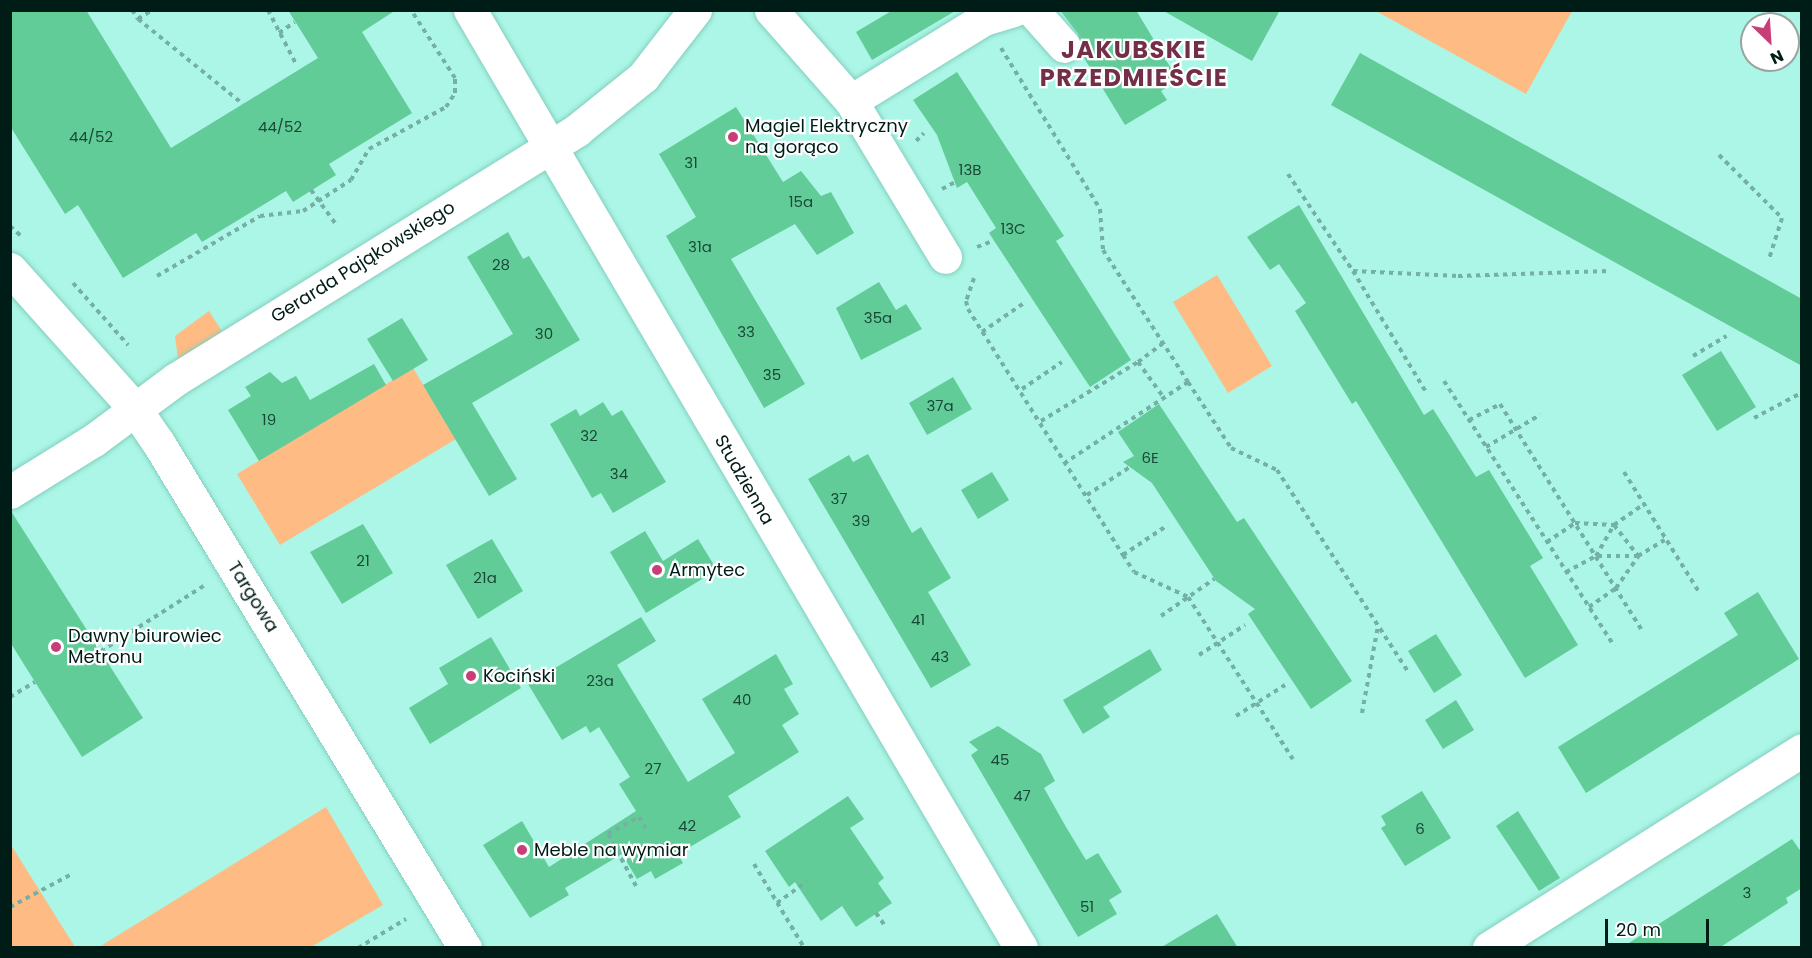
<!DOCTYPE html>
<html>
<head>
<meta charset="utf-8">
<style>
	body { margin:0 }
	#map { position:relative; width:1812px; height:958px; overflow:hidden; background:#abf6e6; font-family:Poppins,sans-serif }
	div>[style] { position:absolute }
	[style*='--x'] { left:calc(var(--x)*1px); top:calc(var(--y)*1px); width:calc(var(--w)*1px); rotate:calc(var(--a)*1deg) }
	.green>* { inset:0; background:#febb84 }
	.building>* { inset:0; background:#62cc98 }
	.path>* { height:4px; margin-top:-2px; transform-origin:0; background:repeating-linear-gradient(90deg,#74b0a4 0 4.5px,transparent 0 9px) }
	.roads { filter:drop-shadow(0 0 2px #84cebf) drop-shadow(0 0 2px #84cebf) }
	.minor>* { height:33px; margin:-16.5px; padding:0 16.5px; transform-origin:16.5px; border-radius:16.5px; background:#fff }
	.dots>* { width:16px; height:16px; translate:-50% -50%; box-sizing:border-box; border:3px solid #fff; border-radius:50% }
	span { translate:-50% -50%; white-space:nowrap; text-align:center; line-height:1.15; -webkit-text-stroke:4.5px #fff; paint-order:stroke }
	.number-label { font-size:15px; color:#184837 }
	.number-label span { -webkit-text-stroke-width:0 }
	.poi-label { font-size:18px; color:#001c17 }
	.left { translate:0 -50%; text-align:left }
	.street-label { font-size:18px; color:#001c17 }
	.district-label { font-size:24px; color:#742f48; font-weight:700; letter-spacing:1.5px }
	.frame { position:absolute; inset:0; border:12px solid #001c17; pointer-events:none }
	.north { position:absolute; left:1740px; top:12px; width:60px; height:60px; box-sizing:border-box; background:#fff; border:2px solid #99a4a2; border-radius:50%; rotate:155deg; font-size:16px; font-weight:700; line-height:24px; text-align:center; color:#001c17 }
	.north::after { content:''; display:block; margin:auto; width:21px; height:27px; background:#c83e76; clip-path:polygon(50% 0,100% 100%,50% 72%,0 100%) }
	.scale { position:absolute; left:1605px; top:919px; width:104px; height:27px; box-sizing:border-box; border:3px solid #001c17; border-top:0; padding-left:8px; font-size:18px; line-height:21px; white-space:nowrap; color:#001c17; -webkit-text-stroke:4px #fff; paint-order:stroke }
</style>
</head>
<body>
<div id="map">
	<div class="green">
		<i style="clip-path:polygon(1376px 11px,1572px 11px,1526px 94px)"></i>
		<i style="clip-path:polygon(1217px 275px,1272px 366px,1228px 393px,1173px 302px)"></i>
		<i style="clip-path:polygon(209px 311px,223px 333px,178px 359px,175px 336px)"></i>
		<i style="clip-path:polygon(413px 368px,456px 439px,280px 545px,237px 474px)"></i>
		<i style="clip-path:polygon(326px 807px,383px 905px,311px 947px,99px 947px)"></i>
		<i style="clip-path:polygon(10px 845px,11px 845px,75px 947px,11px 947px)"></i>
	</div>
	<div class="building">
		<i style="clip-path:polygon(10px 10px,86px 10px,171px 148px,318px 58px,288px 10px,396px 10px,362px 32px,412px 113px,329px 164px,336px 175px,293px 202px,286px 191px,202px 242px,196px 233px,123px 278px,78px 205px,65px 214px,10px 126px)"></i>
		<i style="clip-path:polygon(893px 10px,957px 10px,872px 60px,856px 32px)"></i>
		<i style="clip-path:polygon(1060px 10px,1136px 10px,1178px 80px,1161px 91px,1167px 100px,1125px 125px,1081px 53px,1078px 34px)"></i>
		<i style="clip-path:polygon(1162px 10px,1280px 10px,1252px 61px)"></i>
		<i style="clip-path:polygon(1360px 53px,1802px 299px,1802px 366px,1331px 105px)"></i>
		<i style="clip-path:polygon(957px 72px,1064px 236px,1056px 241px,1131px 360px,1090px 387px,989px 233px,996px 228px,967px 182px,957px 188px,937px 135px,913px 100px)"></i>
		<i style="clip-path:polygon(736px 107px,783px 182px,801px 171px,821px 196px,831px 192px,854px 233px,817px 255px,795px 224px,731px 259px,805px 384px,764px 408px,666px 236px,696px 217px,659px 154px)"></i>
		<i style="clip-path:polygon(1299px 205px,1424px 415px,1433px 409px,1476px 477px,1489px 470px,1543px 558px,1530px 566px,1578px 645px,1525px 678px,1356px 401px,1352px 404px,1295px 311px,1306px 303px,1279px 264px,1270px 270px,1247px 237px)"></i>
		<i style="clip-path:polygon(508px 232px,523px 259px,529px 256px,580px 340px,472px 403px,517px 479px,489px 496px,423px 385px,513px 334px,467px 257px)"></i>
		<i style="clip-path:polygon(879px 282px,896px 310px,906px 304px,922px 329px,861px 360px,836px 308px)"></i>
		<i style="clip-path:polygon(402px 318px,428px 360px,393px 381px,367px 339px)"></i>
		<i style="clip-path:polygon(1721px 351px,1756px 407px,1717px 431px,1682px 375px)"></i>
		<i style="clip-path:polygon(374px 364px,386px 385px,259px 461px,228px 410px,251px 396px,245px 387px,270px 372px,282px 383px,296px 376px,310px 400px)"></i>
		<i style="clip-path:polygon(953px 377px,972px 409px,927px 435px,909px 403px)"></i>
		<i style="clip-path:polygon(603px 402px,612px 416px,622px 410px,666px 482px,613px 513px,601px 493px,592px 498px,550px 424px,576px 409px,580px 416px)"></i>
		<i style="clip-path:polygon(1159px 404px,1237px 522px,1244px 518px,1352px 681px,1311px 709px,1248px 614px,1255px 609px,1216px 581px,1152px 483px,1123px 462px,1134px 456px,1118px 432px)"></i>
		<i style="clip-path:polygon(868px 454px,912px 533px,921px 527px,951px 578px,928px 592px,971px 665px,931px 688px,808px 479px,849px 455px,853px 462px)"></i>
		<i style="clip-path:polygon(992px 472px,1009px 500px,978px 519px,961px 490px)"></i>
		<i style="clip-path:polygon(11px 511px,143px 718px,82px 757px,10px 642px)"></i>
		<i style="clip-path:polygon(363px 524px,393px 573px,342px 604px,310px 552px)"></i>
		<i style="clip-path:polygon(645px 531px,663px 561px,698px 539px,717px 570px,646px 613px,610px 552px)"></i>
		<i style="clip-path:polygon(492px 539px,523px 591px,478px 619px,446px 565px)"></i>
		<i style="clip-path:polygon(1758px 592px,1799px 659px,1586px 793px,1558px 747px,1738px 635px,1724px 613px)"></i>
		<i style="clip-path:polygon(641px 617px,656px 641px,617px 665px,688px 782px,735px 753px,702px 699px,776px 654px,793px 684px,784px 689px,799px 714px,782px 725px,799px 752px,728px 796px,741px 817px,678px 854px,683px 863px,655px 879px,651px 871px,637px 879px,622px 854px,565px 888px,569px 895px,530px 918px,483px 845px,522px 821px,549px 867px,636px 811px,619px 784px,630px 777px,599px 727px,590px 733px,586px 726px,562px 740px,528px 684px)"></i>
		<i style="clip-path:polygon(1436px 634px,1462px 675px,1434px 693px,1408px 651px)"></i>
		<i style="clip-path:polygon(491px 637px,521px 688px,430px 744px,409px 708px,448px 684px,439px 668px)"></i>
		<i style="clip-path:polygon(1150px 649px,1162px 670px,1103px 707px,1110px 717px,1083px 734px,1063px 700px)"></i>
		<i style="clip-path:polygon(1456px 700px,1474px 730px,1443px 749px,1425px 720px)"></i>
		<i style="clip-path:polygon(998px 726px,1041px 754px,1055px 781px,1044px 788px,1066px 827px,1086px 860px,1098px 853px,1122px 892px,1109px 900px,1117px 914px,1078px 937px,971px 755px,978px 750px,969px 742px)"></i>
		<i style="clip-path:polygon(1422px 791px,1451px 838px,1405px 866px,1381px 828px,1386px 825px,1381px 816px)"></i>
		<i style="clip-path:polygon(848px 796px,864px 819px,850px 828px,884px 878px,878px 883px,892px 903px,856px 927px,842px 906px,821px 921px,795px 882px,789px 887px,765px 851px)"></i>
		<i style="clip-path:polygon(1518px 811px,1560px 878px,1539px 891px,1496px 826px)"></i>
		<i style="clip-path:polygon(1792px 839px,1802px 853px,1802px 888px,1786px 898px,1788px 903px,1719px 948px,1621px 948px)"></i>
		<i style="clip-path:polygon(1217px 914px,1238px 948px,1160px 948px)"></i>
	</div>
	<div class="path">
		<i style="--x:132;--y:10;--w:11;--a:56"></i>
		<i style="--x:138;--y:19;--w:17;--a:-33"></i>
		<i style="--x:268;--y:10;--w:59;--a:62.6"></i>
		<i style="--x:138;--y:19;--w:135;--a:39"></i>
		<i style="--x:279;--y:33;--w:19;--a:-35"></i>
		<i style="--x:1001;--y:48;--w:189;--a:58.4"></i>
		<i style="--x:1100;--y:209;--w:41;--a:85.8"></i>
		<i style="--x:1103;--y:250;--w:157;--a:57.2"></i>
		<i style="--x:1188;--y:382;--w:146;--a:146.7"></i>
		<i style="--x:916;--y:141;--w:11;--a:-45"></i>
		<i style="--x:1719;--y:155;--w:89;--a:45"></i>
		<i style="--x:1782;--y:218;--w:43;--a:107.6"></i>
		<i style="--x:1288;--y:174;--w:117;--a:56.2"></i>
		<i style="--x:1353;--y:271;--w:105;--a:2.7"></i>
		<i style="--x:1458;--y:276;--w:151;--a:-1.9"></i>
		<i style="--x:942;--y:189;--w:15;--a:-28"></i>
		<i style="--x:311;--y:190;--w:41;--a:54"></i>
		<i style="--x:10;--y:226;--w:15;--a:42"></i>
		<i style="--x:977;--y:247;--w:17;--a:-21"></i>
		<i style="--x:1353;--y:271;--w:141;--a:58.9"></i>
		<i style="--x:157;--y:276;--w:119;--a:-30.2"></i>
		<i style="--x:260;--y:216;--w:43;--a:-6.6"></i>
		<i style="--x:303;--y:211;--w:57;--a:-32.9"></i>
		<i style="--x:351;--y:180;--w:36;--a:-60"></i>
		<i style="--x:369;--y:149;--w:88;--a:-28.6"></i>
		<i style="--x:446;--y:107;--w:17;--a:-57"></i>
		<i style="--x:455;--y:93;--w:15;--a:-90"></i>
		<i style="--x:455;--y:78;--w:81;--a:-122.9"></i>
		<i style="--x:974;--y:278;--w:24;--a:109"></i>
		<i style="--x:966;--y:301;--w:8;--a:76"></i>
		<i style="--x:968;--y:309;--w:291;--a:57.8"></i>
		<i style="--x:1123;--y:555;--w:20;--a:57"></i>
		<i style="--x:1134;--y:572;--w:60;--a:24.8"></i>
		<i style="--x:1188;--y:597;--w:193;--a:57.1"></i>
		<i style="--x:73;--y:283;--w:83;--a:48.4"></i>
		<i style="--x:982;--y:332;--w:51;--a:-34.6"></i>
		<i style="--x:1693;--y:356;--w:39;--a:-31"></i>
		<i style="--x:1138;--y:362;--w:31;--a:-37"></i>
		<i style="--x:1444;--y:381;--w:315;--a:57.3"></i>
		<i style="--x:1188;--y:382;--w:79;--a:56.9"></i>
		<i style="--x:1231;--y:448;--w:51;--a:25.6"></i>
		<i style="--x:1277;--y:470;--w:242;--a:57"></i>
		<i style="--x:1022;--y:389;--w:48;--a:-34"></i>
		<i style="--x:1754;--y:418;--w:53;--a:-28"></i>
		<i style="--x:1469;--y:420;--w:35;--a:-27"></i>
		<i style="--x:1500;--y:404;--w:266;--a:57.9"></i>
		<i style="--x:1041;--y:421;--w:114;--a:-31.3"></i>
		<i style="--x:1138;--y:362;--w:44;--a:54.2"></i>
		<i style="--x:1486;--y:447;--w:63;--a:-30.7"></i>
		<i style="--x:1624;--y:472;--w:142;--a:58"></i>
		<i style="--x:1087;--y:495;--w:51;--a:-33.1"></i>
		<i style="--x:1547;--y:542;--w:34;--a:-34"></i>
		<i style="--x:1575;--y:523;--w:39;--a:3"></i>
		<i style="--x:1614;--y:525;--w:37;--a:-35"></i>
		<i style="--x:1123;--y:555;--w:54;--a:-33.7"></i>
		<i style="--x:1566;--y:572;--w:34;--a:-28"></i>
		<i style="--x:1596;--y:556;--w:36;--a:-60"></i>
		<i style="--x:1614;--y:525;--w:39;--a:52"></i>
		<i style="--x:1638;--y:556;--w:42;--a:180"></i>
		<i style="--x:1589;--y:607;--w:33;--a:-35"></i>
		<i style="--x:1616;--y:588;--w:39;--a:-55"></i>
		<i style="--x:1638;--y:556;--w:31;--a:-31"></i>
		<i style="--x:1161;--y:616;--w:65;--a:-34.9"></i>
		<i style="--x:101;--y:651;--w:123;--a:-32.4"></i>
		<i style="--x:1199;--y:655;--w:55;--a:-33.1"></i>
		<i style="--x:10;--y:697;--w:29;--a:-31"></i>
		<i style="--x:1362;--y:713;--w:88;--a:-79.6"></i>
		<i style="--x:1236;--y:716;--w:58;--a:-32.3"></i>
		<i style="--x:754;--y:864;--w:96;--a:59.1"></i>
		<i style="--x:636;--y:886;--w:59;--a:-118.3"></i>
		<i style="--x:608;--y:834;--w:35;--a:-29"></i>
		<i style="--x:639;--y:817;--w:13;--a:58"></i>
		<i style="--x:777;--y:903;--w:37;--a:-36"></i>
		<i style="--x:10;--y:907;--w:68;--a:-28.1"></i>
		<i style="--x:876;--y:913;--w:16;--a:55"></i>
		<i style="--x:358;--y:948;--w:56;--a:-31.1"></i>
	</div>
	<div class="roads">
		<div class="minor">
			<i style="--x:470;--y:10;--w:1088;--a:59.57"></i>
			<i style="--x:771;--y:10;--w:121;--a:48.7"></i>
			<i style="--x:851;--y:101;--w:182;--a:58.9"></i>
			<i style="--x:1032;--y:10;--w:48;--a:48.4"></i>
			<i style="--x:851;--y:101;--w:156;--a:-31.7"></i>
			<i style="--x:984;--y:19;--w:31;--a:-17"></i>
			<i style="--x:10;--y:269;--w:188;--a:48.2"></i>
			<i style="--x:135;--y:409;--w:42;--a:55.6"></i>
			<i style="--x:159;--y:444;--w:590;--a:58.74"></i>
			<i style="--x:10;--y:492;--w:99;--a:-31.8"></i>
			<i style="--x:94;--y:440;--w:102;--a:-36.6"></i>
			<i style="--x:176;--y:379;--w:472;--a:-31.8"></i>
			<i style="--x:577;--y:130;--w:85;--a:-38.8"></i>
			<i style="--x:643;--y:77;--w:85;--a:-52.2"></i>
			<i style="--x:1489;--y:948;--w:370;--a:-32.3"></i>
		</div>
	</div>
	<div class="dots">
		<i style="left:733px;top:137px;background:#c83e76"></i>
		<i style="left:657px;top:570px;background:#c83e76"></i>
		<i style="left:56px;top:647px;background:#c83e76"></i>
		<i style="left:471px;top:676px;background:#c83e76"></i>
		<i style="left:522px;top:850px;background:#c83e76"></i>
	</div>
	<div class="number-label">
		<span style="left:280px;top:127px">44/52</span>
		<span style="left:91px;top:137px">44/52</span>
		<span style="left:691px;top:163px">31</span>
		<span style="left:970px;top:170px">13B</span>
		<span style="left:801px;top:202px">15a</span>
		<span style="left:1013px;top:229px">13C</span>
		<span style="left:700px;top:247px">31a</span>
		<span style="left:501px;top:265px">28</span>
		<span style="left:878px;top:318px">35a</span>
		<span style="left:746px;top:332px">33</span>
		<span style="left:544px;top:334px">30</span>
		<span style="left:772px;top:375px">35</span>
		<span style="left:940px;top:406px">37a</span>
		<span style="left:269px;top:420px">19</span>
		<span style="left:589px;top:436px">32</span>
		<span style="left:1150px;top:458px">6E</span>
		<span style="left:619px;top:474px">34</span>
		<span style="left:839px;top:499px">37</span>
		<span style="left:861px;top:521px">39</span>
		<span style="left:363px;top:561px">21</span>
		<span style="left:485px;top:578px">21a</span>
		<span style="left:918px;top:620px">41</span>
		<span style="left:940px;top:657px">43</span>
		<span style="left:600px;top:681px">23a</span>
		<span style="left:742px;top:700px">40</span>
		<span style="left:1000px;top:760px">45</span>
		<span style="left:653px;top:769px">27</span>
		<span style="left:1022px;top:796px">47</span>
		<span style="left:687px;top:826px">42</span>
		<span style="left:1420px;top:829px">6</span>
		<span style="left:1747px;top:893px">3</span>
		<span style="left:1087px;top:907px">51</span>
	</div>
	<div class="poi-label">
		<span class="left" style="left:745px;top:137px">Magiel Elektryczny<br>na gorąco</span>
		<span class="left" style="left:669px;top:570px">Armytec</span>
		<span class="left" style="left:68px;top:647px">Dawny biurowiec<br>Metronu</span>
		<span class="left" style="left:483px;top:676px">Kociński</span>
		<span class="left" style="left:534px;top:850px">Meble na wymiar</span>
	</div>
	<div class="street-label">
		<span style="left:363px;top:262px;rotate:-32deg">Gerarda Pająkowskiego</span>
		<span style="left:744px;top:480px;rotate:60deg">Studzienna</span>
		<span style="left:253px;top:597px;rotate:58deg">Targowa</span>
	</div>
	<div class="district-label">
		<span style="left:1134px;top:64px">JAKUBSKIE<br>PRZEDMIEŚCIE</span>
	</div>
	<div class="frame"></div>
	<div class="north">N</div>
	<div class="scale">20 m</div>
</div>
</body>
</html>
